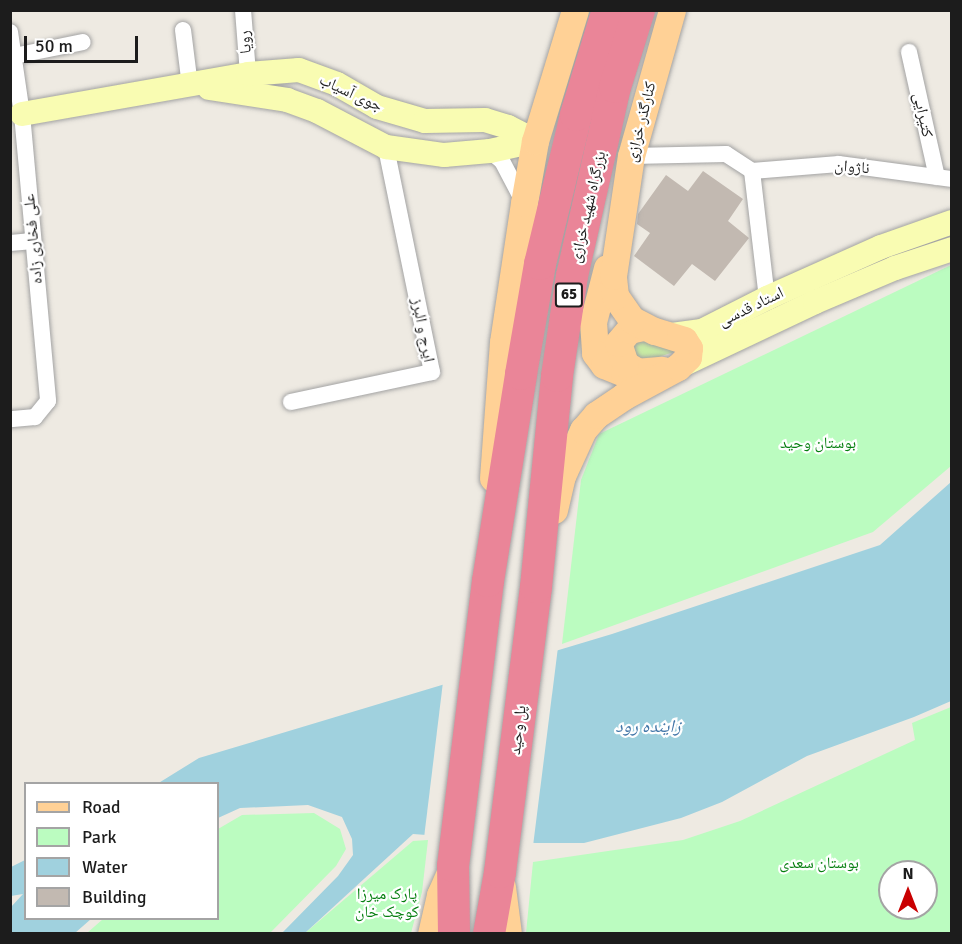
<!DOCTYPE html>
<html>
<head>
<meta charset="utf-8">
<style>
	body { margin:0 }
	#map { position:relative; width:962px; height:944px; overflow:hidden; background:#eeeae2; font-family:Signika,"Noto Naskh Arabic",sans-serif }
	div>[style] { position:absolute }
	[style*='--x'] { left:calc(var(--x)*1px); top:calc(var(--y)*1px); width:calc(var(--w)*1px); rotate:calc(var(--a)*1deg) }
	.grass>* { inset:0; background:#c8eca4 }
	.park>* { inset:0; background:#bbfcc0 }
	.water>* { inset:0; background:#a0d1de }
	.pier>* { inset:0; background:#eeeae2 }
	.building>* { inset:0; background:#c2b9b1 }
	.roads { filter:drop-shadow(0 0 2px #a3a3a3) drop-shadow(0 0 2px #a3a3a3) }
	.street>* { height:16px; margin:-8px; padding:0 8px; transform-origin:8px; border-radius:8px; background:#fff }
	.secondary>* { height:24px; margin:-12px; padding:0 12px; transform-origin:12px; border-radius:12px; background:#f9fcb2 }
	.primary>* { height:27px; margin:-13.5px; padding:0 13.5px; transform-origin:13.5px; border-radius:13.5px; background:#ffd196 }
	.highway>* { height:32px; margin:-16px; padding:0 16px; transform-origin:16px; border-radius:16px; background:#ea8598 }
	span { translate:-50% -50%; white-space:nowrap; text-align:center; line-height:1.15; -webkit-text-stroke:4.5px #fff; paint-order:stroke }
	.shield-label span { padding:2px 4px; background:#fff; border:2px solid; border-radius:4px; -webkit-text-stroke-width:0 }
	.shield-label { font-size:15px; color:#1c1c1c; font-weight:700 }
	.street-label { font-size:16px; color:#1c1c1c }
	.park-label { font-size:16px; color:#067f10 }
	.water-label { font-size:18px; color:#4276a8; font-style:italic }
	.frame { position:absolute; inset:0; border:12px solid #1c1c1c; pointer-events:none }
	.legend { position:absolute; left:24px; top:782px; width:195px; height:138px; box-sizing:border-box; background:#fff; border:2px solid #a4a4a4; margin:0; padding:8px 10px; list-style:none; font-size:18px; color:#1c1c1c }
	.legend li { display:flex; align-items:center; gap:12px; height:30px }
	.legend b { width:30px; border:2px solid #a4a4a4 }
	.north { position:absolute; left:878px; top:860px; width:60px; height:60px; box-sizing:border-box; background:#fff; border:2px solid #a4a4a4; border-radius:50%; rotate:0deg; font-size:16px; font-weight:700; line-height:24px; text-align:center; color:#1c1c1c }
	.north::after { content:''; display:block; margin:auto; width:21px; height:27px; background:#c90001; clip-path:polygon(50% 0,100% 100%,50% 72%,0 100%) }
	.scale { position:absolute; left:24px; top:36px; width:114px; height:27px; box-sizing:border-box; border:3px solid #1c1c1c; border-top:0; padding-left:8px; font-size:18px; line-height:21px; white-space:nowrap; color:#1c1c1c; -webkit-text-stroke:4px #fff; paint-order:stroke }
</style>
</head>
<body>
<div id="map">
	<div class="grass">
		<i style="clip-path:polygon(635px 339px,670px 345px,674px 352px,649px 360px,638px 357px,632px 352px)"></i>
	</div>
	<div class="park">
		<i style="clip-path:polygon(951px 265px,951px 466px,873px 532px,562px 644px,581px 480px,599px 434px)"></i>
		<i style="clip-path:polygon(evenodd,951px 707px,951px 933px,526px 933px,533px 862px,683px 840px,740px 821px,915px 740px,912px 723px,951px 707px,890px 872px,926px 872px,926px 908px,890px 908px,890px 872px)"></i>
		<i style="clip-path:polygon(314px 813px,340px 829px,346px 849px,336px 866px,270px 933px,87px 933px,103px 919px,218px 918px,218px 829px,242px 815px)"></i>
		<i style="clip-path:polygon(428px 840px,422px 892px,411px 933px,305px 933px,413px 841px)"></i>
	</div>
	<div class="water">
		<i style="clip-path:polygon(951px 482px,951px 701px,914px 717px,807px 756px,722px 802px,681px 818px,584px 843px,535px 843px,413px 834px,305px 933px,282px 933px,338px 876px,353px 855px,352px 839px,342px 817px,308px 805px,240px 808px,218px 818px,218px 784px,157px 784px,199px 758px,612px 634px,880px 545px)"></i>
		<i style="clip-path:polygon(25px 860px,26px 918px,91px 919px,75px 933px,11px 933px,11px 907px,23px 894px,11px 896px,11px 867px)"></i>
	</div>
	<div class="pier">
		<i style="clip-path:polygon(558px 647px,533px 846px,424px 838px,443px 682px)"></i>
	</div>
	<div class="building">
		<i style="clip-path:polygon(703px 171px,743px 199px,728px 221px,749px 238px,715px 281px,692px 264px,674px 286px,634px 256px,650px 233px,637px 224px,638px 214px,666px 175px,688px 191px)"></i>
	</div>
	<div class="roads">
		<div class="street">
			<i style="--x:243;--y:10;--w:64;--a:85.5"></i>
			<i style="--x:183;--y:30;--w:56;--a:82.9"></i>
			<i style="--x:10;--y:32;--w:83;--a:81.7"></i>
			<i style="--x:22;--y:114;--w:288;--a:84.8"></i>
			<i style="--x:48;--y:401;--w:21;--a:129"></i>
			<i style="--x:35;--y:417;--w:25;--a:175"></i>
			<i style="--x:909;--y:52;--w:128;--a:77.4"></i>
			<i style="--x:14;--y:56;--w:70;--a:-11.5"></i>
			<i style="--x:490;--y:151;--w:16;--a:40"></i>
			<i style="--x:502;--y:161;--w:47;--a:62.4"></i>
			<i style="--x:631;--y:156;--w:95;--a:-1.2"></i>
			<i style="--x:726;--y:154;--w:31;--a:33"></i>
			<i style="--x:752;--y:171;--w:128;--a:83.3"></i>
			<i style="--x:752;--y:171;--w:87;--a:-4.6"></i>
			<i style="--x:839;--y:164;--w:114;--a:7.6"></i>
			<i style="--x:10;--y:243;--w:23;--a:-5"></i>
			<i style="--x:291;--y:402;--w:144;--a:-12"></i>
			<i style="--x:432;--y:372;--w:230;--a:-101.6"></i>
		</div>
		<div class="secondary">
			<i style="--x:209;--y:88;--w:79;--a:8.7"></i>
			<i style="--x:287;--y:100;--w:32;--a:20"></i>
			<i style="--x:317;--y:111;--w:78;--a:27.6"></i>
			<i style="--x:386;--y:147;--w:59;--a:7.9"></i>
			<i style="--x:444;--y:155;--w:46;--a:-5"></i>
			<i style="--x:490;--y:151;--w:46;--a:-12.5"></i>
			<i style="--x:22;--y:114;--w:230;--a:-10"></i>
			<i style="--x:248;--y:74;--w:51;--a:-4.5"></i>
			<i style="--x:299;--y:70;--w:40;--a:20.2"></i>
			<i style="--x:337;--y:84;--w:46;--a:29.9"></i>
			<i style="--x:377;--y:107;--w:50;--a:16.3"></i>
			<i style="--x:425;--y:121;--w:60;--a:-1"></i>
			<i style="--x:485;--y:120;--w:24;--a:17"></i>
			<i style="--x:508;--y:127;--w:30;--a:27"></i>
			<i style="--x:672;--y:335;--w:30;--a:-8"></i>
			<i style="--x:702;--y:331;--w:73;--a:-26.9"></i>
			<i style="--x:767;--y:298;--w:125;--a:-24.1"></i>
			<i style="--x:881;--y:247;--w:75;--a:-19.4"></i>
			<i style="--x:678;--y:367;--w:152;--a:-25.4"></i>
			<i style="--x:815;--y:302;--w:87;--a:-23"></i>
			<i style="--x:895;--y:268;--w:60;--a:-18.4"></i>
		</div>
		<div class="primary">
			<i style="--x:607;--y:268;--w:56;--a:104.5"></i>
			<i style="--x:593;--y:322;--w:31;--a:86"></i>
			<i style="--x:595;--y:353;--w:15;--a:53"></i>
			<i style="--x:604;--y:365;--w:22;--a:22"></i>
			<i style="--x:624;--y:373;--w:38;--a:-5"></i>
			<i style="--x:640;--y:373;--w:17;--a:-149"></i>
			<i style="--x:625;--y:364;--w:22;--a:-108"></i>
			<i style="--x:618;--y:343;--w:17;--a:-50"></i>
			<i style="--x:629;--y:330;--w:14;--a:-12"></i>
			<i style="--x:493;--y:478;--w:136;--a:-85.8"></i>
			<i style="--x:503;--y:342;--w:141;--a:-81.4"></i>
			<i style="--x:524;--y:203;--w:63;--a:-79.9"></i>
			<i style="--x:535;--y:141;--w:137;--a:-73"></i>
			<i style="--x:554;--y:510;--w:35;--a:-77"></i>
			<i style="--x:562;--y:476;--w:51;--a:-65.5"></i>
			<i style="--x:583;--y:430;--w:20;--a:-49"></i>
			<i style="--x:596;--y:415;--w:34;--a:-34"></i>
			<i style="--x:624;--y:396;--w:61;--a:-28.2"></i>
			<i style="--x:678;--y:367;--w:14;--a:-45"></i>
			<i style="--x:688;--y:357;--w:9;--a:-84"></i>
			<i style="--x:689;--y:348;--w:9;--a:-122"></i>
			<i style="--x:684;--y:340;--w:31;--a:-163"></i>
			<i style="--x:654;--y:331;--w:25;--a:-153"></i>
			<i style="--x:632;--y:320;--w:29;--a:-125"></i>
			<i style="--x:615;--y:296;--w:20;--a:-96"></i>
			<i style="--x:613;--y:276;--w:121;--a:-81.5"></i>
			<i style="--x:631;--y:156;--w:152;--a:-74.3"></i>
			<i style="--x:502;--y:887;--w:47;--a:82.7"></i>
			<i style="--x:431;--y:934;--w:40;--a:-77"></i>
			<i style="--x:440;--y:895;--w:24;--a:-66"></i>
		</div>
		<div class="highway">
			<i style="--x:454;--y:934;--w:68;--a:-90.8"></i>
			<i style="--x:453;--y:866;--w:287;--a:-83"></i>
			<i style="--x:488;--y:581;--w:210;--a:-80.9"></i>
			<i style="--x:521;--y:374;--w:112;--a:-80.2"></i>
			<i style="--x:540;--y:264;--w:153;--a:-76.4"></i>
			<i style="--x:576;--y:115;--w:110;--a:-73.1"></i>
			<i style="--x:489;--y:934;--w:63;--a:-79.9"></i>
			<i style="--x:500;--y:872;--w:287;--a:-82.8"></i>
			<i style="--x:536;--y:587;--w:212;--a:-84.3"></i>
			<i style="--x:557;--y:376;--w:101;--a:-81.5"></i>
			<i style="--x:572;--y:276;--w:194;--a:-77.2"></i>
			<i style="--x:615;--y:87;--w:81;--a:-72.7"></i>
		</div>
	</div>
	<div class="shield-label">
		<span style="left:569px;top:295px">65</span>
	</div>
	<div class="street-label">
		<span style="left:245px;top:42px;rotate:-95deg">رویا</span>
		<span style="left:351px;top:93px;rotate:25deg">جوی آسیاب</span>
		<span style="left:923px;top:115px;rotate:78deg">کتیرایی</span>
		<span style="left:641px;top:122px;rotate:-76deg">کنارگذر خرازی</span>
		<span style="left:852px;top:167px;rotate:5deg">ناژوان</span>
		<span style="left:588px;top:207px;rotate:-77deg">بزرگراه شهید خرازی</span>
		<span style="left:33px;top:239px;rotate:-95deg">علی فخاری زاده</span>
		<span style="left:751px;top:307px;rotate:-26deg">استاد قدسی</span>
		<span style="left:423px;top:330px;rotate:79deg">ایرج و البرز</span>
		<span style="left:518px;top:730px;rotate:-83deg">پل وحید</span>
	</div>
	<div class="park-label">
		<span style="left:818px;top:443px">بوستان وحید</span>
		<span style="left:819px;top:863px">بوستان سعدی</span>
		<span style="left:387px;top:903px">پارک میرزا<br>کوچک خان</span>
	</div>
	<div class="water-label">
		<span style="left:648px;top:726px">زاینده رود</span>
	</div>
	<div class="frame"></div>
	<ul class="legend">
	<li><b style="height:8px;background:#ffd196"></b>Road</li>
	<li><b style="height:16px;background:#bbfcc0"></b>Park</li>
	<li><b style="height:16px;background:#a0d1de"></b>Water</li>
	<li><b style="height:16px;background:#c2b9b1"></b>Building</li>
	</ul>
	<div class="north">N</div>
	<div class="scale">50 m</div>
</div>
</body>
</html>
